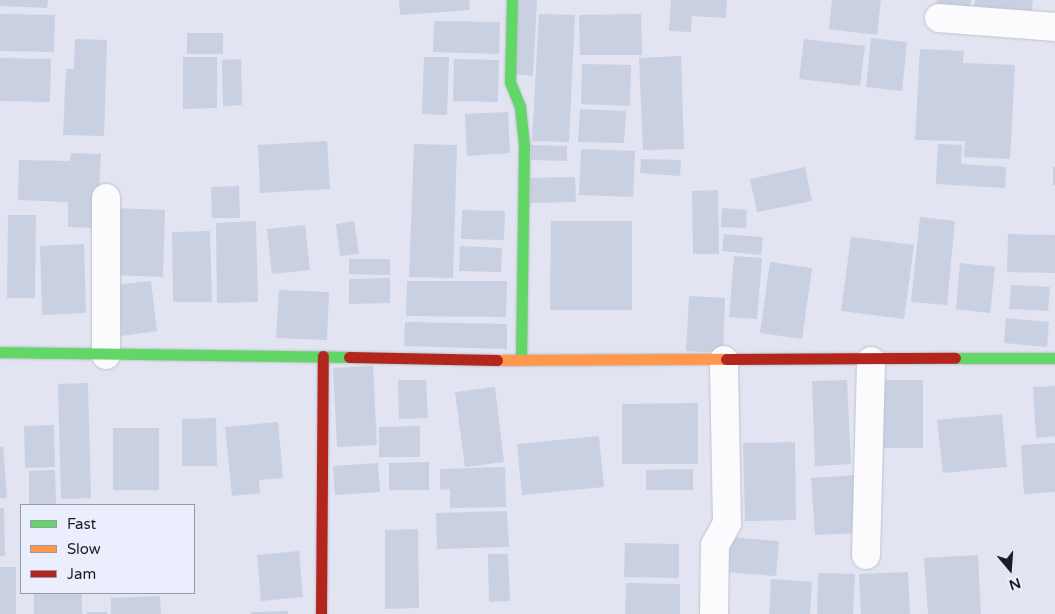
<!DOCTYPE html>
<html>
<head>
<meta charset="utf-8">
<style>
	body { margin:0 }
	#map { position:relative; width:1055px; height:614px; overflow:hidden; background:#e2e4f2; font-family:"Varela Round",sans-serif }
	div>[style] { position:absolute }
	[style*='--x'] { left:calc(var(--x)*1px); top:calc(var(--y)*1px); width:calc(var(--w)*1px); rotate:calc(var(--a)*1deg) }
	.building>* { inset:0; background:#c8d0e2 }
	.roads { filter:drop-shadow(0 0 1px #c0c2cd) drop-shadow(0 0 1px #c0c2cd) }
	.street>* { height:28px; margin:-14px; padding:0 14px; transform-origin:14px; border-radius:14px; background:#fbfbfd }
	.fast>* { height:11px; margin:-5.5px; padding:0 5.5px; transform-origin:5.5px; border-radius:5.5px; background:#63d668 }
	.slow>* { height:11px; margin:-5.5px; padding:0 5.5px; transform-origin:5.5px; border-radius:5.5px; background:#ff974d }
	.jam>* { height:11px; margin:-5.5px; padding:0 5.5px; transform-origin:5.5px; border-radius:5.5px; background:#b3261e }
	span { translate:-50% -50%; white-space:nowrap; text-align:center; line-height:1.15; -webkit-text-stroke:4px #ebeefd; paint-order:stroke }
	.legend { position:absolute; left:20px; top:504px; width:175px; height:90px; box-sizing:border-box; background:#ebeefd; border:1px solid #989aa7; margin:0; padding:6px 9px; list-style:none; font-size:15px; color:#1b1d26 }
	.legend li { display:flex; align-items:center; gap:10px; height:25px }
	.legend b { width:25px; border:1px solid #989aa7 }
	.north { position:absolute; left:985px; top:544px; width:50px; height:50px; -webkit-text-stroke:4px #ebeefd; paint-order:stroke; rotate:162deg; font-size:14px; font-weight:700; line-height:20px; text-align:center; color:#1b1d26 }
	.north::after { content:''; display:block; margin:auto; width:18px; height:22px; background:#1b1d26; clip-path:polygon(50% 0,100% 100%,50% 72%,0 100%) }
</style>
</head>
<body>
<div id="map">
	<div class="building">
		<i style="clip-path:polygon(0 0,48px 0,47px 8px,0 6px)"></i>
		<i style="clip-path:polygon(399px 0,469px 0,470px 10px,400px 15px)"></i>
		<i style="clip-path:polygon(518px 0,537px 0,533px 76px,514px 74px)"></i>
		<i style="clip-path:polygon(671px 0,727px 0,726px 18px,692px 16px,691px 32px,669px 31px)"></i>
		<i style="clip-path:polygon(832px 0,881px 0,877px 35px,829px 29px)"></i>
		<i style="clip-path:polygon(937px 0,971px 0,969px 13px,936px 9px)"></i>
		<i style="clip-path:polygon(975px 0,1033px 0,1031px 17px,974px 9px)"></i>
		<i style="clip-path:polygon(0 14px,55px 15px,54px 52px,0 51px)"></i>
		<i style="clip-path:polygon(539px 14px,575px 15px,569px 142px,532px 141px)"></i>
		<i style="clip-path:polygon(641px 14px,642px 55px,580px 55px,579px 15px)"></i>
		<i style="clip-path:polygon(434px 21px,500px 22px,499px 54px,433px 52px)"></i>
		<i style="clip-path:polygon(187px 33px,223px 33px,223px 54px,187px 54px)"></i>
		<i style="clip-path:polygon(871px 38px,907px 42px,902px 91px,866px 87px)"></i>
		<i style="clip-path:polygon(75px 39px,107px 40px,104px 136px,63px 135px,66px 69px,74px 69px)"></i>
		<i style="clip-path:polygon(804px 39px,865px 46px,860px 86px,799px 79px)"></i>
		<i style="clip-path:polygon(920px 49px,964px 51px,963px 63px,1015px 65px,1010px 159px,964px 157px,965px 141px,915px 140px)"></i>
		<i style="clip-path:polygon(681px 56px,684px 149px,643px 150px,639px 58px)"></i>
		<i style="clip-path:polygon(183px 57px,217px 57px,217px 108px,183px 109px)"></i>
		<i style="clip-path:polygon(424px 57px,449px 57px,447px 115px,422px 114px)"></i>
		<i style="clip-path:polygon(0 58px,51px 59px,50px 102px,0 101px)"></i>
		<i style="clip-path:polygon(241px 59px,242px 105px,223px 106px,222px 60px)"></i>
		<i style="clip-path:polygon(454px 59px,499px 60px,498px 102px,453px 101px)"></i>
		<i style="clip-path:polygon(582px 64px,631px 65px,630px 106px,581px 104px)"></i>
		<i style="clip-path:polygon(580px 109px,626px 111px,624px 143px,578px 142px)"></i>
		<i style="clip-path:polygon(508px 112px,510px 153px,467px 156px,465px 114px)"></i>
		<i style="clip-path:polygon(327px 141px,330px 189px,260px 193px,258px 145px)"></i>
		<i style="clip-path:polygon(414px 144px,457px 145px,453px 278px,409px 277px)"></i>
		<i style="clip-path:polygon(938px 144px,962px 145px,961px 164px,1006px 167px,1005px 188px,936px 184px)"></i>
		<i style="clip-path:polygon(531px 145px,567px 146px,567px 161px,531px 160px)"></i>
		<i style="clip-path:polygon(581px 149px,635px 151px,633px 197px,579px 195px)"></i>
		<i style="clip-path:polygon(71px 153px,101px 154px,97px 228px,68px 227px,68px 202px,18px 200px,19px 160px,70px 161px)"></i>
		<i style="clip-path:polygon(641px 159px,681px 160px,680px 176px,640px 173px)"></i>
		<i style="clip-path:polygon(805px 167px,812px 201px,757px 212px,750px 179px)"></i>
		<i style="clip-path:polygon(1053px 167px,1055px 167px,1055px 185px,1053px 185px)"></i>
		<i style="clip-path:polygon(575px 177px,576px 202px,527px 203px,527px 178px)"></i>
		<i style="clip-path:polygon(239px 186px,240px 218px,212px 218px,211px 187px)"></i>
		<i style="clip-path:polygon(718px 190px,719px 254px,693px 254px,692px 191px)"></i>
		<i style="clip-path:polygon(115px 208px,165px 210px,163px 277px,112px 275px)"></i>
		<i style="clip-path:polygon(722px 208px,747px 210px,746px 228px,721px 227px)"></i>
		<i style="clip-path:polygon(462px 210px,505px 211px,504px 240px,461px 239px)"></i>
		<i style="clip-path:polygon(8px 215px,36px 215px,35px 298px,7px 298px)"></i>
		<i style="clip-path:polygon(920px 217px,955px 221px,947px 305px,911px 302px)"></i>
		<i style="clip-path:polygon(256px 221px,258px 302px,217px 303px,216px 223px)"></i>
		<i style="clip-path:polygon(354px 221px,359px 254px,340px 256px,336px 224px)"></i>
		<i style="clip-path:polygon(551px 221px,632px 221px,632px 310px,550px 310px)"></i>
		<i style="clip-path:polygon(305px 225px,310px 270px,272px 274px,267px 229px)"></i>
		<i style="clip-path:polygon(210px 231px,212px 302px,173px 302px,172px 232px)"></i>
		<i style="clip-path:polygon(724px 234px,763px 237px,761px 255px,722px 251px)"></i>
		<i style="clip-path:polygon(1008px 234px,1055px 235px,1055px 273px,1007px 272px)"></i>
		<i style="clip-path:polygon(851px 237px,914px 245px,904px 319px,841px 311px)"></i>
		<i style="clip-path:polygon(84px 244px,86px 313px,42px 315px,40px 246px)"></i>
		<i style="clip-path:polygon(460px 246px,502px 248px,501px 272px,459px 271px)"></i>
		<i style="clip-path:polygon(734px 256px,762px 258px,757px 319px,729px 317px)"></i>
		<i style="clip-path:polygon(349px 259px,390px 259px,390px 275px,349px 274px)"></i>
		<i style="clip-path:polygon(770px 262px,812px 268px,802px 339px,760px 333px)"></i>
		<i style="clip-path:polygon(960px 263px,995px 267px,990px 313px,956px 309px)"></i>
		<i style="clip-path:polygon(390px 278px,390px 303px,349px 304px,349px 279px)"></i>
		<i style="clip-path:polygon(151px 281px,157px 331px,121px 336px,116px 285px)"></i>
		<i style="clip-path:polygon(407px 281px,507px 281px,506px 317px,406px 316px)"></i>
		<i style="clip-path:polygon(1011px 285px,1050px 287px,1048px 311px,1009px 309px)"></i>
		<i style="clip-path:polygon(279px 290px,329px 292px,327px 340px,276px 338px)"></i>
		<i style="clip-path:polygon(689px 296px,725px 298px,723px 353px,686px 351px)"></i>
		<i style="clip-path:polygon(1006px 318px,1049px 322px,1047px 347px,1004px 343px)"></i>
		<i style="clip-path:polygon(405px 322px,507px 324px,507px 349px,404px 346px)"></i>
		<i style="clip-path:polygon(373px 366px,377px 445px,337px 447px,333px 368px)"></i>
		<i style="clip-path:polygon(398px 380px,426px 380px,428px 418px,399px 419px)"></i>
		<i style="clip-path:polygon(847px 380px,851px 464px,815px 466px,812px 381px)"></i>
		<i style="clip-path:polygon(879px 380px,923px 380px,923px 448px,879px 448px)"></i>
		<i style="clip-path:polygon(88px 383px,91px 498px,61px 499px,58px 384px)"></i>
		<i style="clip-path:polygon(1055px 386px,1055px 436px,1036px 438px,1033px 387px)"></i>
		<i style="clip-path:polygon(495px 387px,504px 462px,465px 467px,455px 392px)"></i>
		<i style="clip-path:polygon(698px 403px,698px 464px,622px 464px,622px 404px)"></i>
		<i style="clip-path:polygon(1002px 414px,1007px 467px,943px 473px,937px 420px)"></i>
		<i style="clip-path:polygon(216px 418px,217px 466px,182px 466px,182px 419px)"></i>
		<i style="clip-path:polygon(278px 422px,283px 478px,259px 480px,260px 493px,232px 496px,225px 427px)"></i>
		<i style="clip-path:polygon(54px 425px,55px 467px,25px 468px,24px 426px)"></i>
		<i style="clip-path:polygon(420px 426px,420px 457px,379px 457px,379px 427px)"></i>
		<i style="clip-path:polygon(113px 428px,159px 428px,159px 490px,113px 490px)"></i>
		<i style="clip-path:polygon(599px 436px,604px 487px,522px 495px,517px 444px)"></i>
		<i style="clip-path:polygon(795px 442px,796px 520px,745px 521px,743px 443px)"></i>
		<i style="clip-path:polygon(1055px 443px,1055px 492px,1024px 494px,1021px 445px)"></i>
		<i style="clip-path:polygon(3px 446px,7px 498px,0 498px,0 447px)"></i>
		<i style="clip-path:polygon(429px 462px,429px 490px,389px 490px,389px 463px)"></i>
		<i style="clip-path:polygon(378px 463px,380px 492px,335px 495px,333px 466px)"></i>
		<i style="clip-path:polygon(505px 467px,506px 507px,450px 508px,450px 489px,440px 490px,440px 469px)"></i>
		<i style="clip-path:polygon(693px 469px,693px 490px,646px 490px,646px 470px)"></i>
		<i style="clip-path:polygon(55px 470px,56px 505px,29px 505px,29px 471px)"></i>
		<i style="clip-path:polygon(855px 475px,859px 533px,815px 535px,811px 478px)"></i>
		<i style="clip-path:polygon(4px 507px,5px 556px,0 556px,0 508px)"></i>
		<i style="clip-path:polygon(507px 511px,509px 547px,437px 549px,436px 513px)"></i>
		<i style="clip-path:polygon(418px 529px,419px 608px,385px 609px,385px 530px)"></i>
		<i style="clip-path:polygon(729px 537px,779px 541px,776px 576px,726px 572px)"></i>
		<i style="clip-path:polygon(625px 543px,679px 544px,679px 578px,624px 577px)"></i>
		<i style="clip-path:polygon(299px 551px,303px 597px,261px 601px,257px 555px)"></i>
		<i style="clip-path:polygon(488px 554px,508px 554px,510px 601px,489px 602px)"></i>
		<i style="clip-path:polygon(978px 555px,981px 614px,928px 614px,924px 558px)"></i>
		<i style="clip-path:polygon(0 567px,16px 567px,16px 614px,0 614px)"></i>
		<i style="clip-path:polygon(908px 572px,910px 614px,861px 614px,859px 574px)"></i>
		<i style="clip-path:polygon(818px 573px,855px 574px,853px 614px,817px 614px)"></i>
		<i style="clip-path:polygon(771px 579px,812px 582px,810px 614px,769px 614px)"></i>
		<i style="clip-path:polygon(626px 583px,680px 584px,680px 614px,625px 614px)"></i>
		<i style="clip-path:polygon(34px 593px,82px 593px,82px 614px,34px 614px)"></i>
		<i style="clip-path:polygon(160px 596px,161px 614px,111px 614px,111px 598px)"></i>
		<i style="clip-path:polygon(288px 611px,288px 614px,251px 614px,251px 612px)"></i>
		<i style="clip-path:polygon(87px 612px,107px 612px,107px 614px,87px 614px)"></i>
	</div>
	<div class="roads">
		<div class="street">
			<i style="--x:939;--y:18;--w:116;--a:4.4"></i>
			<i style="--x:106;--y:355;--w:157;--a:-90"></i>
			<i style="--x:866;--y:555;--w:194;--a:-88.5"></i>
			<i style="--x:714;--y:614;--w:69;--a:-89.2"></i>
			<i style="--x:715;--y:545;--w:25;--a:-61"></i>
			<i style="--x:727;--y:523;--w:163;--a:-91.1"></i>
		</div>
		<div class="fast">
			<i style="--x:512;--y:0;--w:82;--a:91.4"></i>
			<i style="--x:510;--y:82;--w:27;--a:68"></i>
			<i style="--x:520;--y:107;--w:39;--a:84"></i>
			<i style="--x:524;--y:146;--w:212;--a:90.8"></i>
			<i style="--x:0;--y:352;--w:349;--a:0.8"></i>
			<i style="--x:955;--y:358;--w:100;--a:0"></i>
		</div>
		<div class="slow">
			<i style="--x:497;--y:360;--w:229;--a:-0.3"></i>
		</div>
		<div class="jam">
			<i style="--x:349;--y:357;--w:148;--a:1.2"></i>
			<i style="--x:726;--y:359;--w:229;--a:-0.3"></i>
			<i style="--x:321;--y:614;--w:258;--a:-89.6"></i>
		</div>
	</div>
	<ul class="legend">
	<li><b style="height:6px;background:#63d668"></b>Fast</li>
	<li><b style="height:6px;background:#ff974d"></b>Slow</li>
	<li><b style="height:6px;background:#b3261e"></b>Jam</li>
	</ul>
	<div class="north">N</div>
</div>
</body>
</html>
